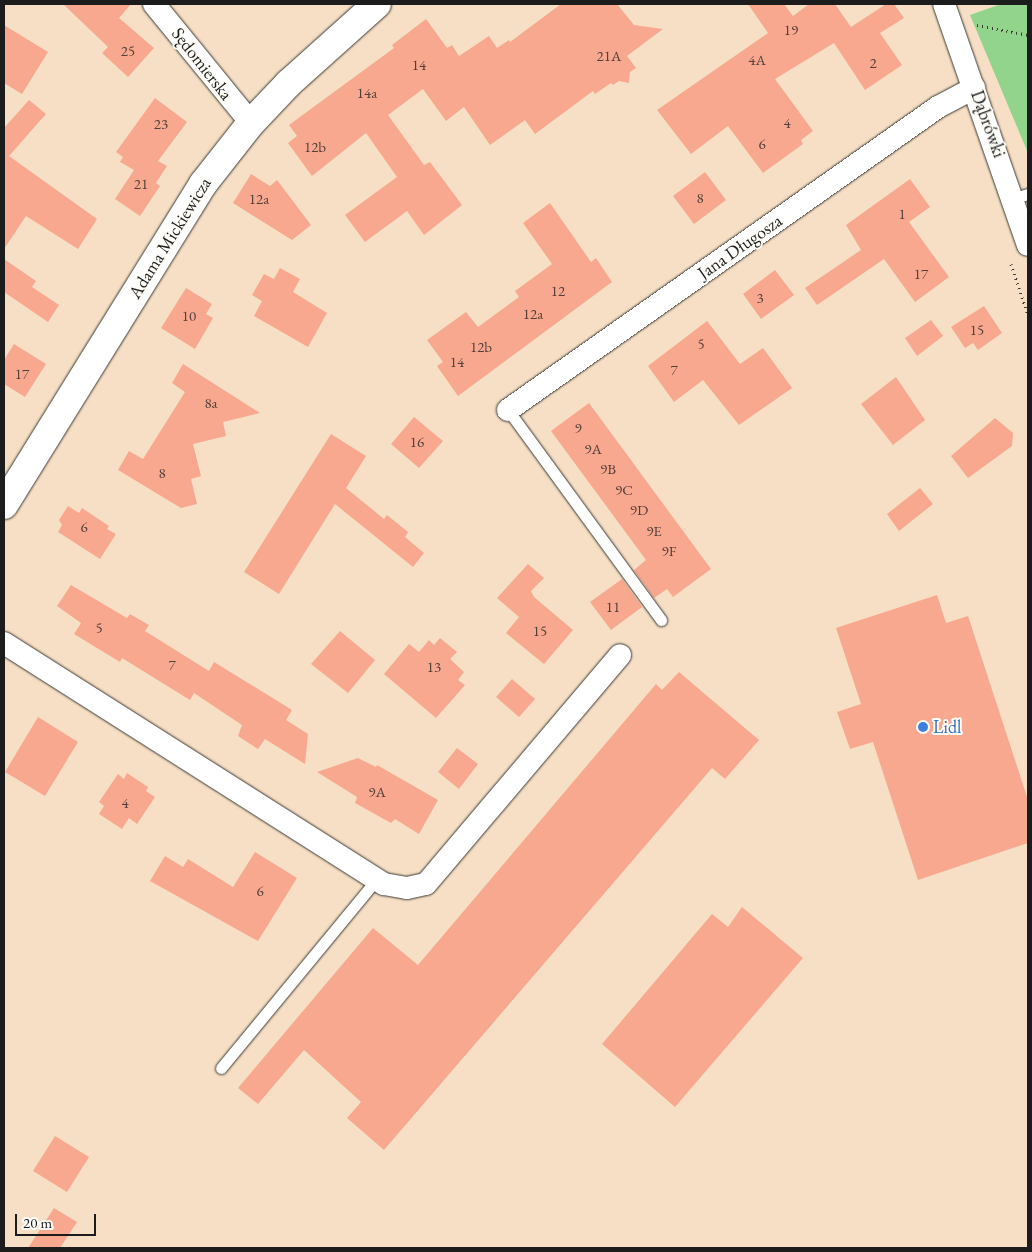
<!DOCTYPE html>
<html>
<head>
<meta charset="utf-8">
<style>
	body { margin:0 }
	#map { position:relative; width:1032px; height:1252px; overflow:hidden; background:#f6dfc5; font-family:"EB Garamond",serif }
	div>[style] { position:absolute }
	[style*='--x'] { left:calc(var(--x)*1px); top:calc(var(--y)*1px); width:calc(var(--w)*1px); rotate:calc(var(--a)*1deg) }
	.green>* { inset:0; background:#92d48b }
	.building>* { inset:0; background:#f8a88e }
	.path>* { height:3px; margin-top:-1.5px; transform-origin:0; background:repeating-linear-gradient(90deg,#3d3935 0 1px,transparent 0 5px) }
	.roads { filter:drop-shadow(0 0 1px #3d3935) drop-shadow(0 0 1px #3d3935) }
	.service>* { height:11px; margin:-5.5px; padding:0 5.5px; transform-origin:5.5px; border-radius:5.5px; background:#fff }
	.minor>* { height:22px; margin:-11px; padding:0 11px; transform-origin:11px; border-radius:11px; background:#fff }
	.tertiary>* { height:28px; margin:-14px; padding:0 14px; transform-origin:14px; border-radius:14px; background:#fff }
	.dots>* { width:14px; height:14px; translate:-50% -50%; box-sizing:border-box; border:2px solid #fdfcf7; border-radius:50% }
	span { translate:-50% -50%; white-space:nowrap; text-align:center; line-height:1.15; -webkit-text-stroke:4px #fdfcf7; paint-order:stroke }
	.number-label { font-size:15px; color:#533f38 }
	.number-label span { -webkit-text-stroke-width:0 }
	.street-label { font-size:18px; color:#1c1c1c }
	.shop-label { font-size:18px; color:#366cbe }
	.left { translate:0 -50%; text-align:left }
	.frame { position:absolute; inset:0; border:5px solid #1c1c1c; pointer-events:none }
	.scale { position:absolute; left:15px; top:1214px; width:81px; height:22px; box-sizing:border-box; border:2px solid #1c1c1c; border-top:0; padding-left:6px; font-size:15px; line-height:18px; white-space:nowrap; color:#1c1c1c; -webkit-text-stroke:4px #fdfcf7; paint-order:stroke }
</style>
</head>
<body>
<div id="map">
	<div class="green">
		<i style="clip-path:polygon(1001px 4px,1028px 4px,1028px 153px,970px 15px)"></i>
	</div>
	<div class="building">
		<i style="clip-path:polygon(63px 4px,131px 4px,119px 18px,154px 48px,128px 77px,102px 53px,108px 47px)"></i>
		<i style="clip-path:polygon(561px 4px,617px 4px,634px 25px,663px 29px,627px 56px,636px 68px,630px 72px,629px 83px,619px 81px,613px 85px,611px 83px,595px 94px,593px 91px,535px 134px,525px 120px,490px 145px,464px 107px,446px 121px,423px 89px,388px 115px,424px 165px,430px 162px,462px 205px,424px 235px,407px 211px,365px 242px,345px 215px,397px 177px,366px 133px,312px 176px,288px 143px,297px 136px,289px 125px,394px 48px,392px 45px,426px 19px,447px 48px,452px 45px,459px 56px,489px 36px,497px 48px,509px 40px,510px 42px)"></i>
		<i style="clip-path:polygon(748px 4px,784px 4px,793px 16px,809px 4px,835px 4px,851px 27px,886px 4px,894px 4px,904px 18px,880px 33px,902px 65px,865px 90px,834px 43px,775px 79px,813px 131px,801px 140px,803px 144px,763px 173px,728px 126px,691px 154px,657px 110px,768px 33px)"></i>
		<i style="clip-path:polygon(4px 25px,48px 52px,22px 94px,4px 83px)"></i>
		<i style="clip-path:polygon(155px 98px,187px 122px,158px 161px,167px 166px,156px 183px,160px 186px,140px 216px,115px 199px,134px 170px,120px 162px,123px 157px,116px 152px)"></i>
		<i style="clip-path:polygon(29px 100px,46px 114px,9px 156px,97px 219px,78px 249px,26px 216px,4px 249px,4px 128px)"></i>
		<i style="clip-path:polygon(705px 172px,726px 200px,694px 224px,673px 196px)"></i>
		<i style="clip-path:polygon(251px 174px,270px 186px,277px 180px,311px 225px,292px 240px,233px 203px)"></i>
		<i style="clip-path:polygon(910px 179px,930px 207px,909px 222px,949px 277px,915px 302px,884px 259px,817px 305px,805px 288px,861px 250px,846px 225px)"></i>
		<i style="clip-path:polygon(550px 203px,591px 262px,596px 258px,612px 282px,458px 396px,437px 366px,443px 362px,427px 340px,466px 312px,478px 327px,519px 297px,515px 291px,552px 264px,523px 223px)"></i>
		<i style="clip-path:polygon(4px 259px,36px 281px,32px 287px,59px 305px,48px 322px,4px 292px)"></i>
		<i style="clip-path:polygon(280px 268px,300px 279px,293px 292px,327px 313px,308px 347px,254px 316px,262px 301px,252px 295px,264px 274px,274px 279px)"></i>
		<i style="clip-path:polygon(775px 270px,794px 295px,761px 319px,743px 294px)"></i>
		<i style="clip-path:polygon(186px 288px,212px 304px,206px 314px,213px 318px,195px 349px,161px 328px)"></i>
		<i style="clip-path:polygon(984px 306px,1002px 333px,978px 350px,973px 343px,965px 348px,951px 327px)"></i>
		<i style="clip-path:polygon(931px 320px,943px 336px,917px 356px,905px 338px)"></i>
		<i style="clip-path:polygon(707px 321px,740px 364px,763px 348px,792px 388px,739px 425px,703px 380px,674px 402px,648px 366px)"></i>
		<i style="clip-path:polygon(14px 344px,46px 364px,25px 397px,4px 384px,4px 360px)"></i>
		<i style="clip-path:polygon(183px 364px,260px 413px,223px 422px,226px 436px,193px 444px,201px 476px,191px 479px,197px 504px,181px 508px,118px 470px,129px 451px,143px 459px,185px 392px,172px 383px)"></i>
		<i style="clip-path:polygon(896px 377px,925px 420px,893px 445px,861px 404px)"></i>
		<i style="clip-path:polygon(589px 403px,711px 569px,673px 597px,667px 589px,654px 598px,634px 570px,646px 560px,551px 431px)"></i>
		<i style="clip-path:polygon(414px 417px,443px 441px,419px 468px,391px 444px)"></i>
		<i style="clip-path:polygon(995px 418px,1013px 433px,1012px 446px,968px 478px,951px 456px)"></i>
		<i style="clip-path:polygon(331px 434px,366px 456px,346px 488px,384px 519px,387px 515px,408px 532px,405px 537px,424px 553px,413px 567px,335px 504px,279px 594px,244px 572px)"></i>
		<i style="clip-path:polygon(920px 488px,933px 504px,899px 531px,887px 514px)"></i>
		<i style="clip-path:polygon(68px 506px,79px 513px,82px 508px,109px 526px,107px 529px,116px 534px,100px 559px,58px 532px,62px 525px,59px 520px)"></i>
		<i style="clip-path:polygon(528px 564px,544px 578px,531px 591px,534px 597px,573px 630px,544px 664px,506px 633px,519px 617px,497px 598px)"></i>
		<i style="clip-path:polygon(622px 579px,642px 607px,611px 630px,590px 602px)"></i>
		<i style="clip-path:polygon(71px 585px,127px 618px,130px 614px,149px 625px,145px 631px,209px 671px,214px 662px,292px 710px,286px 720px,308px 734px,305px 764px,265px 739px,258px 749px,238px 736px,242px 725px,194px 693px,190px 700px,122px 658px,120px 662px,74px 634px,81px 623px,57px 606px)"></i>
		<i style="clip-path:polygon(937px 595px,946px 623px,968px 616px,1028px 800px,1028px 843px,918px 880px,873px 742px,850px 749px,837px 712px,861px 704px,836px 628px)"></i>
		<i style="clip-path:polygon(340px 631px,375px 660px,348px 693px,311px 664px)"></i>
		<i style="clip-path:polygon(440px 638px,457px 652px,450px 659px,464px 672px,458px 680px,465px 685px,436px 718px,384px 674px,409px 644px,419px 652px,429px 640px,434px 645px)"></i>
		<i style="clip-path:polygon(679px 672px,759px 740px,725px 779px,712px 768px,384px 1150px,347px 1118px,361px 1102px,304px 1050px,258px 1104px,238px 1088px,373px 928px,418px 965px,656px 684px,662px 690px)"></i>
		<i style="clip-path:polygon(512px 679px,535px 699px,519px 717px,496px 697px)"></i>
		<i style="clip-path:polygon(38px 717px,78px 742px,45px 796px,5px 772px)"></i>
		<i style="clip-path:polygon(457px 748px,478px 764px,459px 789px,438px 772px)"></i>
		<i style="clip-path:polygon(358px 758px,376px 767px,377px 765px,438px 800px,419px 834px,395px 819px,391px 823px,355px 803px,357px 797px,317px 772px)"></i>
		<i style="clip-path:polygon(127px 773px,148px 787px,146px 791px,155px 797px,137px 824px,129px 818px,122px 829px,99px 814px,104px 806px,99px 802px,118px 774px,124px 779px)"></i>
		<i style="clip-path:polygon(255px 852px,297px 878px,258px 941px,150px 881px,165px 856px,183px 867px,188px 859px,233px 887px)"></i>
		<i style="clip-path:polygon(742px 907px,803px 958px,675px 1107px,602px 1044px,712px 914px,728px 927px)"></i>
		<i style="clip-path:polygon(55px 1136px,89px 1157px,67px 1192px,33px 1171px)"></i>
		<i style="clip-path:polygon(54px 1208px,77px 1222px,60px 1248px,28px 1248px)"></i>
	</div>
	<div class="path">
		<i style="--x:977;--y:25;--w:52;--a:11.1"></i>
		<i style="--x:1011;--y:264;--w:54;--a:71.6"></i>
	</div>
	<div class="roads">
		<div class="service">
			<i style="--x:1014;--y:198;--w:15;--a:-16"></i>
			<i style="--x:508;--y:410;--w:260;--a:53.9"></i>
			<i style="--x:221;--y:1068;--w:244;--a:-50.5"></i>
		</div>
		<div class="minor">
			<i style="--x:154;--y:4;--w:154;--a:50.8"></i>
			<i style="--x:944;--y:4;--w:255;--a:70.8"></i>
			<i style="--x:508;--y:410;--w:526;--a:-35.17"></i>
			<i style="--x:938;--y:107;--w:41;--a:-27.8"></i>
			<i style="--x:4;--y:643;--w:450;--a:32.4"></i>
			<i style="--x:384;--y:884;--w:23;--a:10"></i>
			<i style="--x:407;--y:888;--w:19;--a:-12"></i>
			<i style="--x:426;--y:884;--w:300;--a:-49.7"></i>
		</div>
		<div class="tertiary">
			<i style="--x:4;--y:505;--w:378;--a:-58.2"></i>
			<i style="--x:203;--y:184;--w:78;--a:-51.8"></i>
			<i style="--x:251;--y:123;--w:55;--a:-46.5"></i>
			<i style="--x:289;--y:83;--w:118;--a:-41.9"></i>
		</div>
	</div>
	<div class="dots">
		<i style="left:923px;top:727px;background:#3f7fe0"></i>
	</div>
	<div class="number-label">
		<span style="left:791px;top:30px">19</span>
		<span style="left:128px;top:51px">25</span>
		<span style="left:609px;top:56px">21A</span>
		<span style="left:757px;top:60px">4A</span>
		<span style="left:873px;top:63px">2</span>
		<span style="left:419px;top:65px">14</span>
		<span style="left:367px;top:93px">14a</span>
		<span style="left:787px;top:123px">4</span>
		<span style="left:161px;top:124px">23</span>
		<span style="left:762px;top:144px">6</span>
		<span style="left:315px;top:147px">12b</span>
		<span style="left:141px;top:184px">21</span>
		<span style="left:700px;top:198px">8</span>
		<span style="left:259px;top:199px">12a</span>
		<span style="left:902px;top:214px">1</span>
		<span style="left:921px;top:274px">17</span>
		<span style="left:558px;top:291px">12</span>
		<span style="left:760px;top:298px">3</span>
		<span style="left:533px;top:314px">12a</span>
		<span style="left:189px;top:316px">10</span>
		<span style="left:977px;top:330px">15</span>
		<span style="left:701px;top:344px">5</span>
		<span style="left:481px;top:347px">12b</span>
		<span style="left:457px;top:362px">14</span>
		<span style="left:674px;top:370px">7</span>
		<span style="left:22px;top:374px">17</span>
		<span style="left:211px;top:403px">8a</span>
		<span style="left:578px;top:428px">9</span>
		<span style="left:417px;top:442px">16</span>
		<span style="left:593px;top:449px">9A</span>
		<span style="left:608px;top:469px">9B</span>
		<span style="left:162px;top:473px">8</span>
		<span style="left:624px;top:490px">9C</span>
		<span style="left:639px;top:510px">9D</span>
		<span style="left:84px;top:527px">6</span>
		<span style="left:654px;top:531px">9E</span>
		<span style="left:669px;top:551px">9F</span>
		<span style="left:613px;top:607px">11</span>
		<span style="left:99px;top:628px">5</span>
		<span style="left:540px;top:631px">15</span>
		<span style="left:172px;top:665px">7</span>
		<span style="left:434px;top:667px">13</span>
		<span style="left:377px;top:792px">9A</span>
		<span style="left:125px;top:803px">4</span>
		<span style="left:260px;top:891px">6</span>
	</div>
	<div class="street-label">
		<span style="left:202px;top:64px;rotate:52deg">Sędomierska</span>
		<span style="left:988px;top:124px;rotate:70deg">Dąbrówki</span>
		<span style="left:170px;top:238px;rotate:-58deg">Adama Mickiewicza</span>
		<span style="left:740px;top:247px;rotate:-35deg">Jana Długosza</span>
	</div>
	<div class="shop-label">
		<span class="left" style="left:933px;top:727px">Lidl</span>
	</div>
	<div class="frame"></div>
	<div class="scale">20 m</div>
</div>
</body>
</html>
